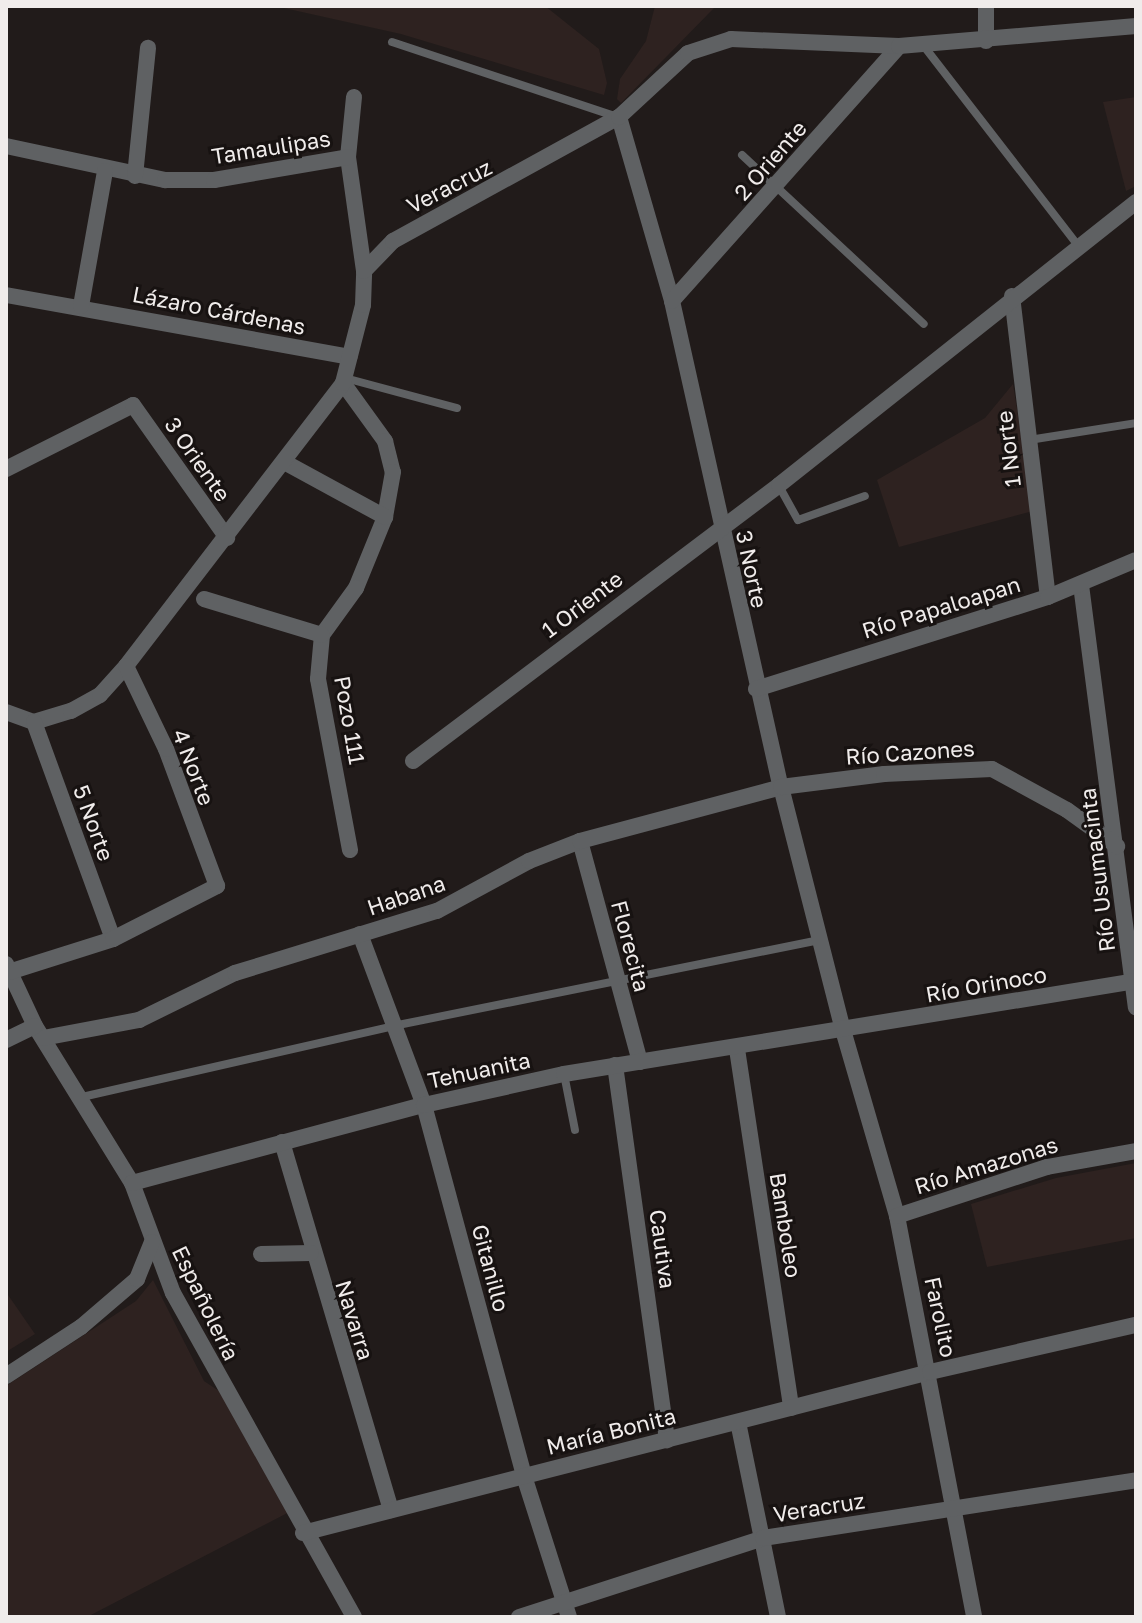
<!DOCTYPE html>
<html>
<head>
<meta charset="utf-8">
<style>
	body { margin:0 }
	#map { position:relative; width:1142px; height:1623px; overflow:hidden; background:#211b1a; font-family:"Golos Text",sans-serif }
	div>[style] { position:absolute }
	[style*='--x'] { left:calc(var(--x)*1px); top:calc(var(--y)*1px); width:calc(var(--w)*1px); rotate:calc(var(--a)*1deg) }
	.built>* { inset:0; background:#2e2220 }
	.service>* { height:8px; margin:-4px; padding:0 4px; transform-origin:4px; border-radius:4px; background:#5f6163 }
	.minor>* { height:16px; margin:-8px; padding:0 8px; transform-origin:8px; border-radius:8px; background:#5f6163 }
	span { translate:-50% -50%; white-space:nowrap; text-align:center; line-height:1.15; -webkit-text-stroke:6px #171211; paint-order:stroke }
	.street-label { font-size:22px; color:#f0eceb }
	.frame { position:absolute; inset:0; border:8px solid #f0eceb; pointer-events:none }
</style>
</head>
<body>
<div id="map">
	<div class="built">
		<i style="clip-path:polygon(275px 6px,545px 6px,599px 49px,607px 83px,604px 95px,401px 34px)"></i>
		<i style="clip-path:polygon(655px 6px,716px 6px,621px 103px,617px 99px,620px 79px,646px 41px)"></i>
		<i style="clip-path:polygon(1136px 97px,1136px 186px,1126px 191px,1103px 102px)"></i>
		<i style="clip-path:polygon(1013px 384px,1033px 511px,899px 547px,877px 480px,985px 418px)"></i>
		<i style="clip-path:polygon(1136px 1163px,1136px 1238px,987px 1267px,971px 1204px,1056px 1178px)"></i>
		<i style="clip-path:polygon(153px 1280px,204px 1381px,219px 1391px,297px 1508px,87px 1617px,6px 1617px,6px 1386px,136px 1301px)"></i>
		<i style="clip-path:polygon(6px 1292px,35px 1334px,6px 1352px)"></i>
	</div>
	<div class="service">
		<i style="--x:392;--y:42;--w:238;--a:18.4"></i>
		<i style="--x:923;--y:45;--w:252;--a:52.3"></i>
		<i style="--x:742;--y:155;--w:248;--a:42.9"></i>
		<i style="--x:345;--y:378;--w:116;--a:15"></i>
		<i style="--x:1029;--y:440;--w:108;--a:-9"></i>
		<i style="--x:779;--y:486;--w:39;--a:61"></i>
		<i style="--x:798;--y:520;--w:71;--a:-19.7"></i>
		<i style="--x:564;--y:1074;--w:57;--a:78.9"></i>
		<i style="--x:82;--y:1097;--w:324;--a:-12.8"></i>
		<i style="--x:398;--y:1025;--w:430;--a:-11.4"></i>
	</div>
	<div class="minor">
		<i style="--x:986;--y:6;--w:35;--a:90"></i>
		<i style="--x:354;--y:97;--w:60;--a:95.7"></i>
		<i style="--x:348;--y:157;--w:115;--a:82"></i>
		<i style="--x:619;--y:117;--w:191;--a:73.9"></i>
		<i style="--x:672;--y:301;--w:498;--a:77.4"></i>
		<i style="--x:781;--y:787;--w:251;--a:75.7"></i>
		<i style="--x:843;--y:1030;--w:194;--a:73.8"></i>
		<i style="--x:897;--y:1216;--w:408;--a:79.1"></i>
		<i style="--x:6;--y:146;--w:163;--a:12.1"></i>
		<i style="--x:165;--y:180;--w:49;--a:0"></i>
		<i style="--x:214;--y:180;--w:136;--a:-9.7"></i>
		<i style="--x:135;--y:176;--w:129;--a:-84.2"></i>
		<i style="--x:6;--y:295;--w:349;--a:10.2"></i>
		<i style="--x:1012;--y:296;--w:303;--a:83.2"></i>
		<i style="--x:672;--y:301;--w:341;--a:-48.3"></i>
		<i style="--x:81;--y:306;--w:137;--a:-79.9"></i>
		<i style="--x:343;--y:383;--w:72;--a:54.1"></i>
		<i style="--x:385;--y:441;--w:32;--a:76"></i>
		<i style="--x:393;--y:472;--w:46;--a:100.1"></i>
		<i style="--x:385;--y:517;--w:77;--a:112.2"></i>
		<i style="--x:356;--y:588;--w:58;--a:125.9"></i>
		<i style="--x:322;--y:635;--w:44;--a:95.2"></i>
		<i style="--x:318;--y:679;--w:174;--a:79.4"></i>
		<i style="--x:286;--y:463;--w:113;--a:28.6"></i>
		<i style="--x:6;--y:469;--w:142;--a:-26.7"></i>
		<i style="--x:133;--y:405;--w:163;--a:54.7"></i>
		<i style="--x:1081;--y:585;--w:426;--a:82.6"></i>
		<i style="--x:204;--y:599;--w:123;--a:17"></i>
		<i style="--x:756;--y:689;--w:306;--a:-17.5"></i>
		<i style="--x:1048;--y:597;--w:95;--a:-22.8"></i>
		<i style="--x:6;--y:712;--w:30;--a:20"></i>
		<i style="--x:34;--y:722;--w:39;--a:-17"></i>
		<i style="--x:71;--y:711;--w:33;--a:-29"></i>
		<i style="--x:100;--y:695;--w:39;--a:-48"></i>
		<i style="--x:126;--y:666;--w:357;--a:-52.5"></i>
		<i style="--x:343;--y:383;--w:81;--a:-75.6"></i>
		<i style="--x:363;--y:305;--w:34;--a:-88"></i>
		<i style="--x:364;--y:271;--w:42;--a:-46"></i>
		<i style="--x:393;--y:241;--w:258;--a:-28.8"></i>
		<i style="--x:619;--y:117;--w:94;--a:-42.8"></i>
		<i style="--x:688;--y:53;--w:45;--a:-18"></i>
		<i style="--x:731;--y:39;--w:168;--a:2.4"></i>
		<i style="--x:899;--y:46;--w:238;--a:-4.8"></i>
		<i style="--x:34;--y:722;--w:231;--a:70"></i>
		<i style="--x:413;--y:761;--w:458;--a:-37"></i>
		<i style="--x:779;--y:485;--w:456;--a:-38.4"></i>
		<i style="--x:580;--y:841;--w:229;--a:74.8"></i>
		<i style="--x:360;--y:934;--w:183;--a:69.5"></i>
		<i style="--x:424;--y:1105;--w:384;--a:74.9"></i>
		<i style="--x:524;--y:1476;--w:148;--a:72.3"></i>
		<i style="--x:6;--y:964;--w:68;--a:64.9"></i>
		<i style="--x:35;--y:1026;--w:185;--a:58.3"></i>
		<i style="--x:132;--y:1183;--w:117;--a:69.6"></i>
		<i style="--x:173;--y:1293;--w:371;--a:60.8"></i>
		<i style="--x:9;--y:972;--w:109;--a:-17.6"></i>
		<i style="--x:113;--y:939;--w:117;--a:-27"></i>
		<i style="--x:217;--y:886;--w:146;--a:-110.4"></i>
		<i style="--x:166;--y:749;--w:92;--a:-115.7"></i>
		<i style="--x:43;--y:1038;--w:98;--a:-10.6"></i>
		<i style="--x:139;--y:1020;--w:107;--a:-26.1"></i>
		<i style="--x:235;--y:973;--w:211;--a:-17.1"></i>
		<i style="--x:437;--y:911;--w:105;--a:-28.5"></i>
		<i style="--x:529;--y:861;--w:55;--a:-21.4"></i>
		<i style="--x:580;--y:841;--w:208;--a:-15"></i>
		<i style="--x:781;--y:787;--w:104;--a:-7.2"></i>
		<i style="--x:884;--y:774;--w:108;--a:-2.7"></i>
		<i style="--x:992;--y:769;--w:85;--a:28.7"></i>
		<i style="--x:1067;--y:810;--w:62;--a:35.8"></i>
		<i style="--x:6;--y:1040;--w:32;--a:-26"></i>
		<i style="--x:737;--y:1049;--w:363;--a:81.4"></i>
		<i style="--x:615;--y:1065;--w:379;--a:82.1"></i>
		<i style="--x:282;--y:1142;--w:384;--a:73.5"></i>
		<i style="--x:132;--y:1183;--w:302;--a:-15"></i>
		<i style="--x:424;--y:1105;--w:143;--a:-12.5"></i>
		<i style="--x:564;--y:1074;--w:580;--a:-9.23"></i>
		<i style="--x:897;--y:1216;--w:158;--a:-18.1"></i>
		<i style="--x:1047;--y:1167;--w:90;--a:-10.2"></i>
		<i style="--x:261;--y:1254;--w:50;--a:-1.1"></i>
		<i style="--x:6;--y:1376;--w:90;--a:-33.2"></i>
		<i style="--x:81;--y:1327;--w:74;--a:-40.6"></i>
		<i style="--x:137;--y:1279;--w:40;--a:-68"></i>
		<i style="--x:738;--y:1422;--w:199;--a:78.4"></i>
		<i style="--x:303;--y:1533;--w:647;--a:-14.4"></i>
		<i style="--x:930;--y:1372;--w:211;--a:-12.9"></i>
		<i style="--x:519;--y:1617;--w:256;--a:-17.9"></i>
		<i style="--x:763;--y:1538;--w:377;--a:-8.8"></i>
	</div>
	<div class="street-label">
		<span style="left:271px;top:147px;rotate:-9deg">Tamaulipas</span>
		<span style="left:770px;top:160px;rotate:-49deg">2 Oriente</span>
		<span style="left:449px;top:186px;rotate:-27deg">Veracruz</span>
		<span style="left:219px;top:310px;rotate:11deg">Lázaro Cárdenas</span>
		<span style="left:1008px;top:449px;rotate:-97deg">1 Norte</span>
		<span style="left:198px;top:459px;rotate:55deg">3 Oriente</span>
		<span style="left:752px;top:569px;rotate:78deg">3 Norte</span>
		<span style="left:582px;top:604px;rotate:-37deg">1 Oriente</span>
		<span style="left:941px;top:607px;rotate:-17deg">Río Papaloapan</span>
		<span style="left:350px;top:720px;rotate:80deg">Pozo 111</span>
		<span style="left:910px;top:752px;rotate:-4deg">Río Cazones</span>
		<span style="left:194px;top:767px;rotate:69deg">4 Norte</span>
		<span style="left:94px;top:823px;rotate:70deg">5 Norte</span>
		<span style="left:1097px;top:870px;rotate:-97deg">Río Usumacinta</span>
		<span style="left:406px;top:895px;rotate:-19deg">Habana</span>
		<span style="left:631px;top:946px;rotate:75deg">Florecita</span>
		<span style="left:986px;top:984px;rotate:-10deg">Río Orinoco</span>
		<span style="left:479px;top:1070px;rotate:-12deg">Tehuanita</span>
		<span style="left:986px;top:1165px;rotate:-17deg">Río Amazonas</span>
		<span style="left:786px;top:1225px;rotate:81deg">Bamboleo</span>
		<span style="left:663px;top:1249px;rotate:82deg">Cautiva</span>
		<span style="left:491px;top:1268px;rotate:75deg">Gitanillo</span>
		<span style="left:206px;top:1303px;rotate:64deg">Españolería</span>
		<span style="left:941px;top:1317px;rotate:78deg">Farolito</span>
		<span style="left:355px;top:1320px;rotate:73deg">Navarra</span>
		<span style="left:611px;top:1431px;rotate:-14deg">María Bonita</span>
		<span style="left:819px;top:1507px;rotate:-9deg">Veracruz</span>
	</div>
	<div class="frame"></div>
</div>
</body>
</html>
